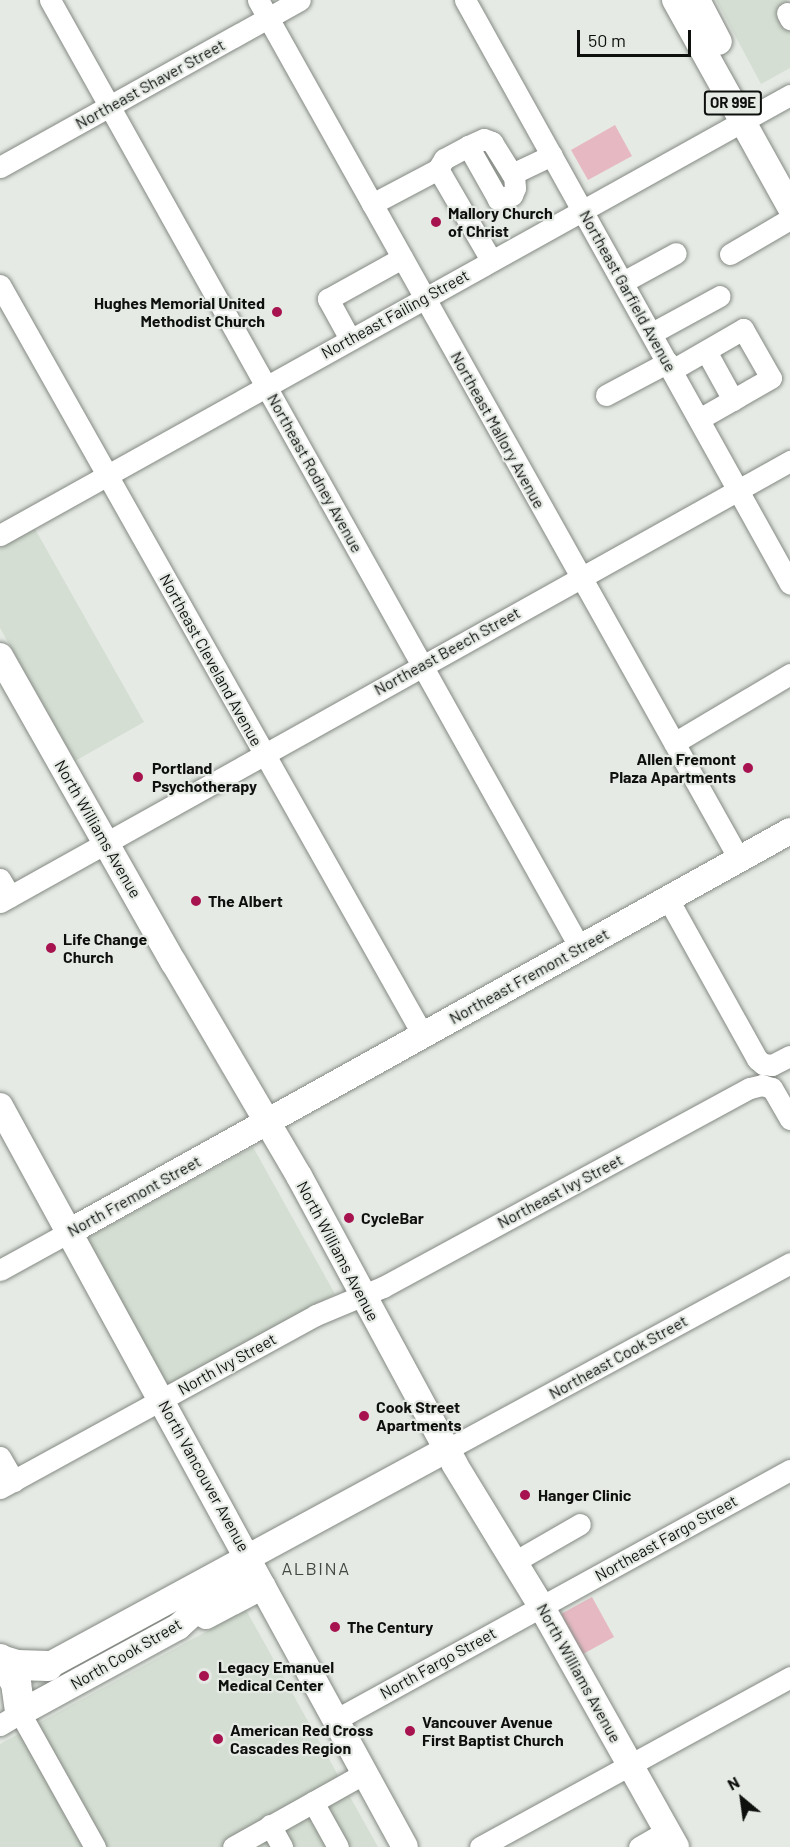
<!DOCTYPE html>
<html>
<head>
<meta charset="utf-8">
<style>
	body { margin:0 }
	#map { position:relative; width:790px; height:1847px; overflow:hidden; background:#e5eae4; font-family:Barlow,sans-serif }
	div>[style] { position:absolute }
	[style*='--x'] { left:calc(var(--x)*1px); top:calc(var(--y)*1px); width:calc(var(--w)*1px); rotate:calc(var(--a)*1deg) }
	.built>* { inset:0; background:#d4ded2 }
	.green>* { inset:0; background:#e6b9c2 }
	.roads { filter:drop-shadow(0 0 2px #848983) drop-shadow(0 0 2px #848983) }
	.minor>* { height:21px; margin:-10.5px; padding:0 10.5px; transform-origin:10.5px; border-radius:10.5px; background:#fff }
	.major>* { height:26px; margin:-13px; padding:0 13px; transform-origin:13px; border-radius:13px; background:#fff }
	.highway>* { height:30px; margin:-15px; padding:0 15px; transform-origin:15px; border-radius:15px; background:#fff }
	.dots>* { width:16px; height:16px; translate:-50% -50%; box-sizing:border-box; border:3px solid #e5eae4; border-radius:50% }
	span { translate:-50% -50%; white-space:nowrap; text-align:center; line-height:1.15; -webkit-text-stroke:4.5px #e5eae4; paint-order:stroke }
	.shield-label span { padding:2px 4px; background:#e5eae4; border:2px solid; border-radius:4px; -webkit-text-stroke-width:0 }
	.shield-label { font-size:15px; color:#0e100e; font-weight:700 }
	.street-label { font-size:16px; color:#0e100e }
	.poi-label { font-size:16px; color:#0e100e; font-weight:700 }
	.left { translate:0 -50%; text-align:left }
	.right { translate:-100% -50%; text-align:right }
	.neighbourhood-label { font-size:18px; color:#434742; letter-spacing:1.5px }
	.north { position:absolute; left:712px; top:1769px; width:60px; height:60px; -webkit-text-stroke:4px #e5eae4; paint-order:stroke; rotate:331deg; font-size:16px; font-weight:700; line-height:24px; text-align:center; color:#0e100e }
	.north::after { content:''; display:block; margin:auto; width:21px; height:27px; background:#0e100e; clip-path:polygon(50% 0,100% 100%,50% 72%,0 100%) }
	.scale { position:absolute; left:577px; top:30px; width:114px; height:27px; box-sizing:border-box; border:3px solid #0e100e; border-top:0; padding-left:8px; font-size:18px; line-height:21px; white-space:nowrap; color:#0e100e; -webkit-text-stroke:4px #e5eae4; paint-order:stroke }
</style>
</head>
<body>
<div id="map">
	<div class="built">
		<i style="clip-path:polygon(716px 0,787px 0,790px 5px,790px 68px,761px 84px)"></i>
		<i style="clip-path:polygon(35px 529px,144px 722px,75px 761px,0 628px,0 548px)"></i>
		<i style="clip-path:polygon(253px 1147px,335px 1294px,169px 1387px,86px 1239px)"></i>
		<i style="clip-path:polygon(246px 1610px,378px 1847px,0 1847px,0 1744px)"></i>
	</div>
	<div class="green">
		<i style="clip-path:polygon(615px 125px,632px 156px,588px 180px,571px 150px)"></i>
		<i style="clip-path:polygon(592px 1597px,614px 1637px,583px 1654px,561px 1614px)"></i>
	</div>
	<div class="roads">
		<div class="minor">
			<i style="--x:50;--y:0;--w:1086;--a:60.79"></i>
			<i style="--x:258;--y:0;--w:985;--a:60.75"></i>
			<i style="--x:465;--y:0;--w:668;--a:60.9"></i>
			<i style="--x:787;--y:13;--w:7;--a:63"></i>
			<i style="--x:0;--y:167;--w:343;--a:-29.1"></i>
			<i style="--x:438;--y:169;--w:105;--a:59.8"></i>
			<i style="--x:514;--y:174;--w:14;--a:86"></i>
			<i style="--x:515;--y:188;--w:8;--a:113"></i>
			<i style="--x:512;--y:195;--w:15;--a:164"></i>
			<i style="--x:498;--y:199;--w:61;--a:-119.5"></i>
			<i style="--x:468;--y:146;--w:17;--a:-24"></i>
			<i style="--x:484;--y:139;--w:9;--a:21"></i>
			<i style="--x:492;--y:142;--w:38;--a:58"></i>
			<i style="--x:512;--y:174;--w:44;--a:-25.4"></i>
			<i style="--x:372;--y:204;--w:75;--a:-27.9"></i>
			<i style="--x:438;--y:169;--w:12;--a:-59"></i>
			<i style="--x:444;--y:159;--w:27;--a:-28"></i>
			<i style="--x:730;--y:254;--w:69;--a:-30.3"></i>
			<i style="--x:623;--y:282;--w:60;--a:-28.7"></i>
			<i style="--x:0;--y:285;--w:861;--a:60.58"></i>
			<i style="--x:652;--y:333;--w:77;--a:-28.6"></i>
			<i style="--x:350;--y:339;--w:46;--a:-118.8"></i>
			<i style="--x:328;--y:299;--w:85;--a:-29"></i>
			<i style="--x:706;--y:351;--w:56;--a:61.1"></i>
			<i style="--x:672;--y:370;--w:82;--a:-30"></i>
			<i style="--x:743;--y:329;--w:56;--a:60.3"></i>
			<i style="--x:771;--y:378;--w:83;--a:150.3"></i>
			<i style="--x:606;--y:395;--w:70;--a:-28"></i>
			<i style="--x:0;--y:535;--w:904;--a:-29.12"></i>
			<i style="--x:674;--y:743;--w:135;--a:-30.7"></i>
			<i style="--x:0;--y:879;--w:20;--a:60"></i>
			<i style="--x:668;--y:899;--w:183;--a:60.9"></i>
			<i style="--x:757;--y:1059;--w:8;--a:40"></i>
			<i style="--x:763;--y:1064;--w:9;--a:6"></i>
			<i style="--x:772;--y:1065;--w:20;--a:-27"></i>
			<i style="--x:0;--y:902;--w:905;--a:-29.17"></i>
			<i style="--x:0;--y:1270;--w:79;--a:-28.8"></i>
			<i style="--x:446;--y:1450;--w:392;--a:-28.5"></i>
			<i style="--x:0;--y:1457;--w:28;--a:60"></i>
			<i style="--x:0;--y:1488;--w:360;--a:-28.7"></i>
			<i style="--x:316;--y:1315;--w:73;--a:-22.7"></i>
			<i style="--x:383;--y:1287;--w:417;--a:-28.5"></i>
			<i style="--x:750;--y:1088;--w:12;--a:-14"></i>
			<i style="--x:762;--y:1085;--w:10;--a:17"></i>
			<i style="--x:772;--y:1088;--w:36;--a:60"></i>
			<i style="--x:514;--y:1562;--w:76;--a:-29.9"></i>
			<i style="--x:335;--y:1720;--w:519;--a:-28.79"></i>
			<i style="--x:0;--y:1725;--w:23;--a:-31"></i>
			<i style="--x:20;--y:1713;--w:154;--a:60.8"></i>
			<i style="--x:313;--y:1802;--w:51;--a:60.9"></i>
			<i style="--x:270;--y:1825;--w:25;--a:61"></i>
			<i style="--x:233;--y:1847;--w:151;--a:-29.3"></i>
			<i style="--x:480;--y:1847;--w:354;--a:-28.7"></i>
			<i style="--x:639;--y:1847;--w:32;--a:-30"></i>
		</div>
		<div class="major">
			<i style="--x:675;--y:0;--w:237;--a:60.9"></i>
			<i style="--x:697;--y:0;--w:47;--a:62.4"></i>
			<i style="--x:0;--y:656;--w:353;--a:60.5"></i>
			<i style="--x:174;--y:963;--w:247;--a:59.6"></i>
			<i style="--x:299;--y:1176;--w:328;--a:61.6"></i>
			<i style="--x:455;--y:1465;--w:165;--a:58.6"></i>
			<i style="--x:541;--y:1606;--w:276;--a:60.7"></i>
			<i style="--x:0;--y:1106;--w:844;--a:61.34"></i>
			<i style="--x:69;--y:1232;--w:825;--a:-29.08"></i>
			<i style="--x:206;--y:1616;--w:64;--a:-27.8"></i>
			<i style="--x:48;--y:1666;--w:453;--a:-28.5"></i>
			<i style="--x:20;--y:1713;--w:180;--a:-28.6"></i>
			<i style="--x:178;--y:1627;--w:74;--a:-42.3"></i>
		</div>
		<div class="highway">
			<i style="--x:0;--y:1659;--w:29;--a:56"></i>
			<i style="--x:16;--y:1683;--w:30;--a:82"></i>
			<i style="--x:1;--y:1660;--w:17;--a:17"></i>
			<i style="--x:17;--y:1665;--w:31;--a:2"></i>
		</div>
	</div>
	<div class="dots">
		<i style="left:436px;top:222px;background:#a6134e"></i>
		<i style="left:277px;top:312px;background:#a6134e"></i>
		<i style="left:748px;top:768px;background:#a6134e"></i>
		<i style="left:138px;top:777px;background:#a6134e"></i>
		<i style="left:196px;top:901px;background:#a6134e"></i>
		<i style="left:51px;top:948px;background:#a6134e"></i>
		<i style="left:349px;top:1218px;background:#a6134e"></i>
		<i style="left:364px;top:1416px;background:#a6134e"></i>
		<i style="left:525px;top:1495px;background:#a6134e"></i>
		<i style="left:335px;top:1627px;background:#a6134e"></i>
		<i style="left:204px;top:1676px;background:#a6134e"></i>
		<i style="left:410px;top:1731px;background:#a6134e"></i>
		<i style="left:218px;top:1739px;background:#a6134e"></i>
	</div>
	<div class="shield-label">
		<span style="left:733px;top:103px">OR 99E</span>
	</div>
	<div class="street-label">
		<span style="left:150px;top:84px;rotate:-29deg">Northeast Shaver Street</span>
		<span style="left:628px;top:291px;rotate:61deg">Northeast Garfield Avenue</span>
		<span style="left:395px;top:314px;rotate:-29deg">Northeast Failing Street</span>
		<span style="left:498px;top:430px;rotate:61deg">Northeast Mallory Avenue</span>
		<span style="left:315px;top:473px;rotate:61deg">Northeast Rodney Avenue</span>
		<span style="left:447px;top:651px;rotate:-29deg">Northeast Beech Street</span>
		<span style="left:211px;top:660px;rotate:61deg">Northeast Cleveland Avenue</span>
		<span style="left:98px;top:829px;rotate:60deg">North Williams Avenue</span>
		<span style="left:529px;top:976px;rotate:-29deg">Northeast Fremont Street</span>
		<span style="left:560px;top:1191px;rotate:-28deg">Northeast Ivy Street</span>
		<span style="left:134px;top:1196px;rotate:-29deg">North Fremont Street</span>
		<span style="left:338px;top:1251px;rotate:62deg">North Williams Avenue</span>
		<span style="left:618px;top:1357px;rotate:-29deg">Northeast Cook Street</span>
		<span style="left:227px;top:1364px;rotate:-29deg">North Ivy Street</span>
		<span style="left:204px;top:1476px;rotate:61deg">North Vancouver Avenue</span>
		<span style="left:666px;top:1538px;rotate:-29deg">Northeast Fargo Street</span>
		<span style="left:126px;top:1654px;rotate:-30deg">North Cook Street</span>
		<span style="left:438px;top:1663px;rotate:-29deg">North Fargo Street</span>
		<span style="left:579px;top:1673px;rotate:61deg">North Williams Avenue</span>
	</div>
	<div class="poi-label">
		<span class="left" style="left:448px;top:222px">Mallory Church<br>of Christ</span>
		<span class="right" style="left:265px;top:312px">Hughes Memorial United<br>Methodist Church</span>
		<span class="right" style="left:736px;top:768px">Allen Fremont<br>Plaza Apartments</span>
		<span class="left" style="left:152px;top:777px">Portland<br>Psychotherapy</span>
		<span class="left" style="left:208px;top:901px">The Albert</span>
		<span class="left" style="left:63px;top:948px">Life Change<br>Church</span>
		<span class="left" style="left:361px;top:1218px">CycleBar</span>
		<span class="left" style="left:376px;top:1416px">Cook Street<br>Apartments</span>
		<span class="left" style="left:538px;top:1495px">Hanger Clinic</span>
		<span class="left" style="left:347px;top:1627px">The Century</span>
		<span class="left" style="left:218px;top:1676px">Legacy Emanuel<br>Medical Center</span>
		<span class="left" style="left:422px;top:1731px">Vancouver Avenue<br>First Baptist Church</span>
		<span class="left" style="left:230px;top:1739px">American Red Cross<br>Cascades Region</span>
	</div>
	<div class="neighbourhood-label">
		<span style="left:316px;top:1568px">ALBINA</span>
	</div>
	<div class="north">N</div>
	<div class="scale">50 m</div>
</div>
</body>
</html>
